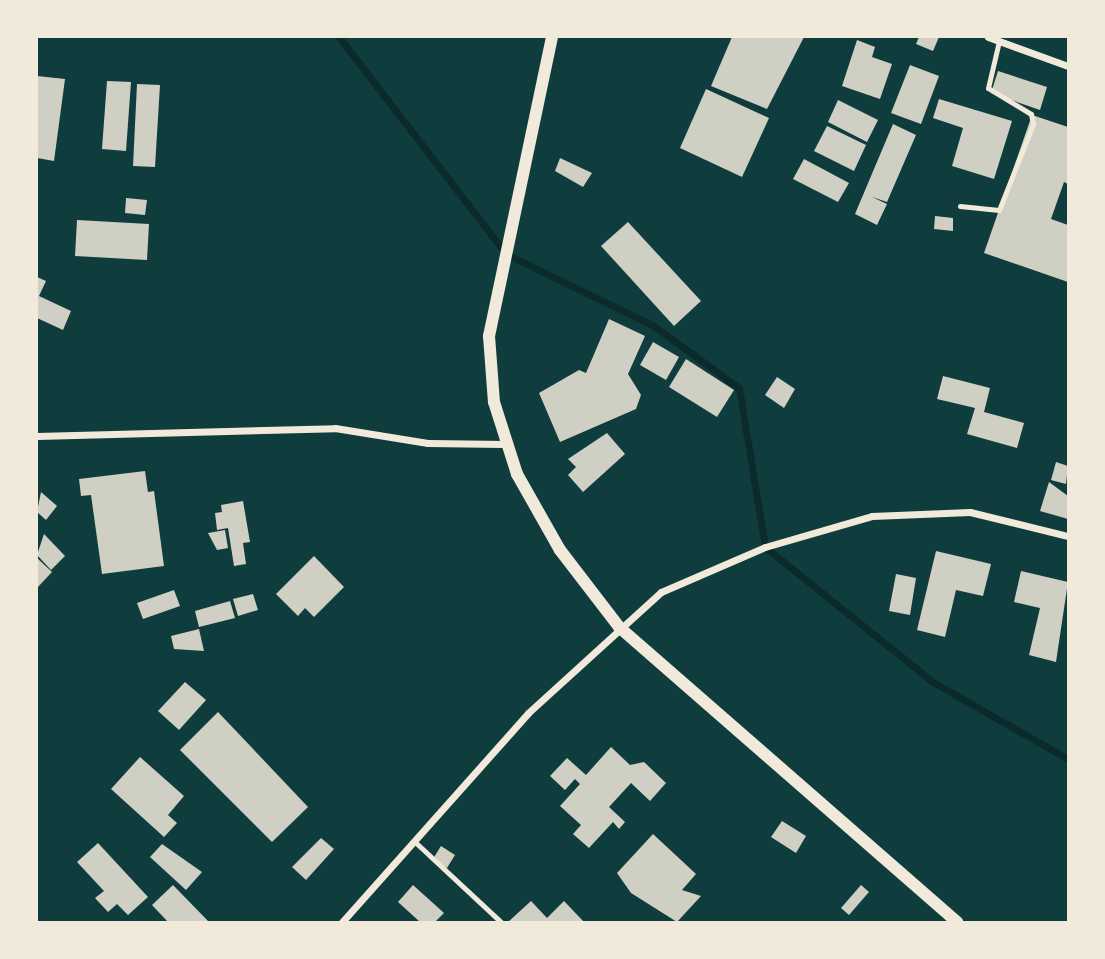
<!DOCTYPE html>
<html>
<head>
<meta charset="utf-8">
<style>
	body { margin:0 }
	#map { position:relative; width:1105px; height:959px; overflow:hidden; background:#0f3d3e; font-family:Signika,sans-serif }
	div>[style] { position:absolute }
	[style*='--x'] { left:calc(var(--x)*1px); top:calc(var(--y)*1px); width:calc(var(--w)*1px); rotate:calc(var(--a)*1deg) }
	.stream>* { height:7px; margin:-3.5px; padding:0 3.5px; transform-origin:3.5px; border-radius:3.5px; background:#0a2a2b }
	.building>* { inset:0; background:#cfcfc3 }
	.service>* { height:5px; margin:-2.5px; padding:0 2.5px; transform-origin:2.5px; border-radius:2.5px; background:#f1e9da }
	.minor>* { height:7px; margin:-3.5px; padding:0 3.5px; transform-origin:3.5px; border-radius:3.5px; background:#f1e9da }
	.tertiary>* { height:12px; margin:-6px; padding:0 6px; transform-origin:6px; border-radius:6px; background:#f1e9da }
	span { translate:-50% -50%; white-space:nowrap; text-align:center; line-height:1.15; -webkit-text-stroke:5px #f1e9da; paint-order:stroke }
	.frame { position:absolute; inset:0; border:38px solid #f1e9da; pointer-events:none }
</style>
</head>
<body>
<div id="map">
	<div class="stream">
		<i style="--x:339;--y:37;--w:274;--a:52.4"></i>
		<i style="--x:506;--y:254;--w:165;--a:25.9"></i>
		<i style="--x:654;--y:326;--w:105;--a:36.1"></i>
		<i style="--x:739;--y:388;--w:161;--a:80.7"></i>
		<i style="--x:765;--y:547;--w:216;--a:38.8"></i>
		<i style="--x:933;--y:682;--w:155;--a:29.7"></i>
	</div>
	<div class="building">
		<i style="clip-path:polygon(732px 37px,804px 37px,767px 109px,711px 86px)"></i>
		<i style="clip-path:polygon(919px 37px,939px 37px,933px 51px,916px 44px)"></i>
		<i style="clip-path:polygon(857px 40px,875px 47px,872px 57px,892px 64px,880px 99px,842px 86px)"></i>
		<i style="clip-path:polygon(910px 65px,939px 76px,921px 124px,891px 113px)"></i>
		<i style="clip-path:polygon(998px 71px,1047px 87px,1040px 110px,991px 93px)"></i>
		<i style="clip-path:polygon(37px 76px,65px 79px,54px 161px,37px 158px)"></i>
		<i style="clip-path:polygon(107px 81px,131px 82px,126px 151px,102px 149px)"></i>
		<i style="clip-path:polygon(137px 84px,160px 85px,155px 167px,133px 166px)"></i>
		<i style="clip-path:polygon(706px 89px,769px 118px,742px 177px,680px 148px)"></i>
		<i style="clip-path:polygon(939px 99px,1012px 121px,994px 179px,952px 166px,963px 128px,933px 118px)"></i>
		<i style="clip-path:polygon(838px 100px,878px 120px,867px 142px,828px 122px)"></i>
		<i style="clip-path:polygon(1032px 115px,1068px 127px,1068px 184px,1064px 182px,1051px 219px,1068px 225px,1068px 282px,984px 253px)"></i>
		<i style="clip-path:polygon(893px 124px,916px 135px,887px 202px,872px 197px,887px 204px,877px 225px,855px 214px)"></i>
		<i style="clip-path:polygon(827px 126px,866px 145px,854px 171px,814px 151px)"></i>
		<i style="clip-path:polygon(560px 158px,592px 173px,583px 187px,555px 171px)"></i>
		<i style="clip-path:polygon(804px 159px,849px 183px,838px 202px,793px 179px)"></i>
		<i style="clip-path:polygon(126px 198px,147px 200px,145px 215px,125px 213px)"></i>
		<i style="clip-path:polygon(935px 216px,953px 218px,953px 231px,934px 229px)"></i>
		<i style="clip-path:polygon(77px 220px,149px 224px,147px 260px,75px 256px)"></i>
		<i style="clip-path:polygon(628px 222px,701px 301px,674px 326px,601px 246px)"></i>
		<i style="clip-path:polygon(37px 277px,46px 281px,39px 296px,71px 311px,63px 330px,37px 318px)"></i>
		<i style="clip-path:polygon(609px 319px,645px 336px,628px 374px,641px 395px,636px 409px,560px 442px,539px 393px,579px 370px,586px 373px)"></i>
		<i style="clip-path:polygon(653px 342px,679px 357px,666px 380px,640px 365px)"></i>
		<i style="clip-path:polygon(686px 359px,734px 390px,717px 417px,669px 387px)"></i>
		<i style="clip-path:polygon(943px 376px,990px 388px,984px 412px,1024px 423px,1017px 448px,967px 434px,975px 408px,937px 399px)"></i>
		<i style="clip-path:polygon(777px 377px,795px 389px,784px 408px,765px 395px)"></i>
		<i style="clip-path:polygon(607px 433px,625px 454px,583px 492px,568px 475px,576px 467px,568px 459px)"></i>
		<i style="clip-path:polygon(1056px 462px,1068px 466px,1066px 484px,1051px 480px)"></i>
		<i style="clip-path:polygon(145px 471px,148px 492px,154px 491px,164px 566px,102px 574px,91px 495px,81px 496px,79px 479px)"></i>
		<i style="clip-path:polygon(1049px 482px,1068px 496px,1068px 519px,1040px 511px)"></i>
		<i style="clip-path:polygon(41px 492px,57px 506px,46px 520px,37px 512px)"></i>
		<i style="clip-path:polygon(243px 501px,250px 542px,243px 543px,246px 564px,234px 566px,228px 528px,217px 530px,215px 513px,222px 512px,221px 505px)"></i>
		<i style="clip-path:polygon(225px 530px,228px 548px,217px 550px,208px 533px)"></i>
		<i style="clip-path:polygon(44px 534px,65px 556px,51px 570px,37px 555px)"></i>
		<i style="clip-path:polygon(936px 551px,991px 564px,983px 596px,956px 590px,945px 637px,917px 630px)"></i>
		<i style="clip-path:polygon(314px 556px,344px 587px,314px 617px,305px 608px,298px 616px,276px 594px)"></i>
		<i style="clip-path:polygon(37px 558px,52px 572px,37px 588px)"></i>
		<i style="clip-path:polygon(1021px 571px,1068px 582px,1056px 662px,1029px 655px,1040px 608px,1014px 602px)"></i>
		<i style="clip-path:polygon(896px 574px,916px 578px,910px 615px,889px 611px)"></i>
		<i style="clip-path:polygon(174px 590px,180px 606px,143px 619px,137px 603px)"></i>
		<i style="clip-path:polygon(253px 594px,258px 610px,238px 616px,233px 599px)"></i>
		<i style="clip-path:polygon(230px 601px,235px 618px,199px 627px,195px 611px)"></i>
		<i style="clip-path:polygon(199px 629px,204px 651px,174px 649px,171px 636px)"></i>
		<i style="clip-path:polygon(185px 682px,206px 700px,179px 730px,158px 711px)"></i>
		<i style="clip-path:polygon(218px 712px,308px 807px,272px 842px,180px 750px)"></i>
		<i style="clip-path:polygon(611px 747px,630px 765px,644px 762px,666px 783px,650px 801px,631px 783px,609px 807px,625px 822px,619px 829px,613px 822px,589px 848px,573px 834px,581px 825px,560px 806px,580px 784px,575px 779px,565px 790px,550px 776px,567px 758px,586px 775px)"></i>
		<i style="clip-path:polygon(140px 757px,184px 796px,168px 815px,177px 823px,164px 837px,111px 789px)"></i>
		<i style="clip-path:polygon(782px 821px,806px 836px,796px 853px,771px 837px)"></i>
		<i style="clip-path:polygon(653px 834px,696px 874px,682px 890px,701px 896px,677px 922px,631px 893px,617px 873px)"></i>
		<i style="clip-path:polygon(321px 838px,334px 849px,306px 880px,292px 867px)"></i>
		<i style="clip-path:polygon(98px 843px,148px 897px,128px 915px,117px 904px,108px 912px,95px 898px,104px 891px,77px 862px)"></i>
		<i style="clip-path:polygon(162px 844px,202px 872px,186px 890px,150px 857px)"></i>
		<i style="clip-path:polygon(441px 846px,455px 855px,447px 868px,433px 859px)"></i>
		<i style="clip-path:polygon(173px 885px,209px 922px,168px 922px,152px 905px)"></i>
		<i style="clip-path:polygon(413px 885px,444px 913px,435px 922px,420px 922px,398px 902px)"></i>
		<i style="clip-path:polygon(861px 885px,869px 892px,849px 915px,841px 908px)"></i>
		<i style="clip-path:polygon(531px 901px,547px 918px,564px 901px,584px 922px,508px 922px)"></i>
	</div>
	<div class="service">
		<i style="--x:960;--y:206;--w:39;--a:6"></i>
		<i style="--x:999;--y:210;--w:92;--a:-68.4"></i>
		<i style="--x:1033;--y:124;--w:10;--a:-101"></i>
		<i style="--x:1031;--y:114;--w:50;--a:-148.8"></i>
		<i style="--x:988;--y:88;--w:48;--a:-76.8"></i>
		<i style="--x:414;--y:841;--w:119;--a:43"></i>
	</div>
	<div class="minor">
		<i style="--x:988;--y:37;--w:85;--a:19.9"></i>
		<i style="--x:37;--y:436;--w:298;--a:-1.5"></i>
		<i style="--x:335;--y:428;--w:94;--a:9.2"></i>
		<i style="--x:428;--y:443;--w:76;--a:0.8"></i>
		<i style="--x:342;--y:922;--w:280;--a:-48.3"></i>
		<i style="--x:528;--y:713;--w:180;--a:-42.3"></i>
		<i style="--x:661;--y:592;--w:113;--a:-23.4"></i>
		<i style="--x:765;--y:547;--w:111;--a:-16.2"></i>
		<i style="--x:872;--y:516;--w:98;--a:-2.3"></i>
		<i style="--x:970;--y:512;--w:101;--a:13.8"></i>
	</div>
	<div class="tertiary">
		<i style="--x:552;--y:37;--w:306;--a:101.9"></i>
		<i style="--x:489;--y:336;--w:66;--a:85.7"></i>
		<i style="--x:494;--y:402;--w:76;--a:72.3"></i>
		<i style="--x:517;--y:474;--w:87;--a:60.5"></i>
		<i style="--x:560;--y:550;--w:97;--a:52.5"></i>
		<i style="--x:619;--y:627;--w:449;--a:41.1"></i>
	</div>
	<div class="frame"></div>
</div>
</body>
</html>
